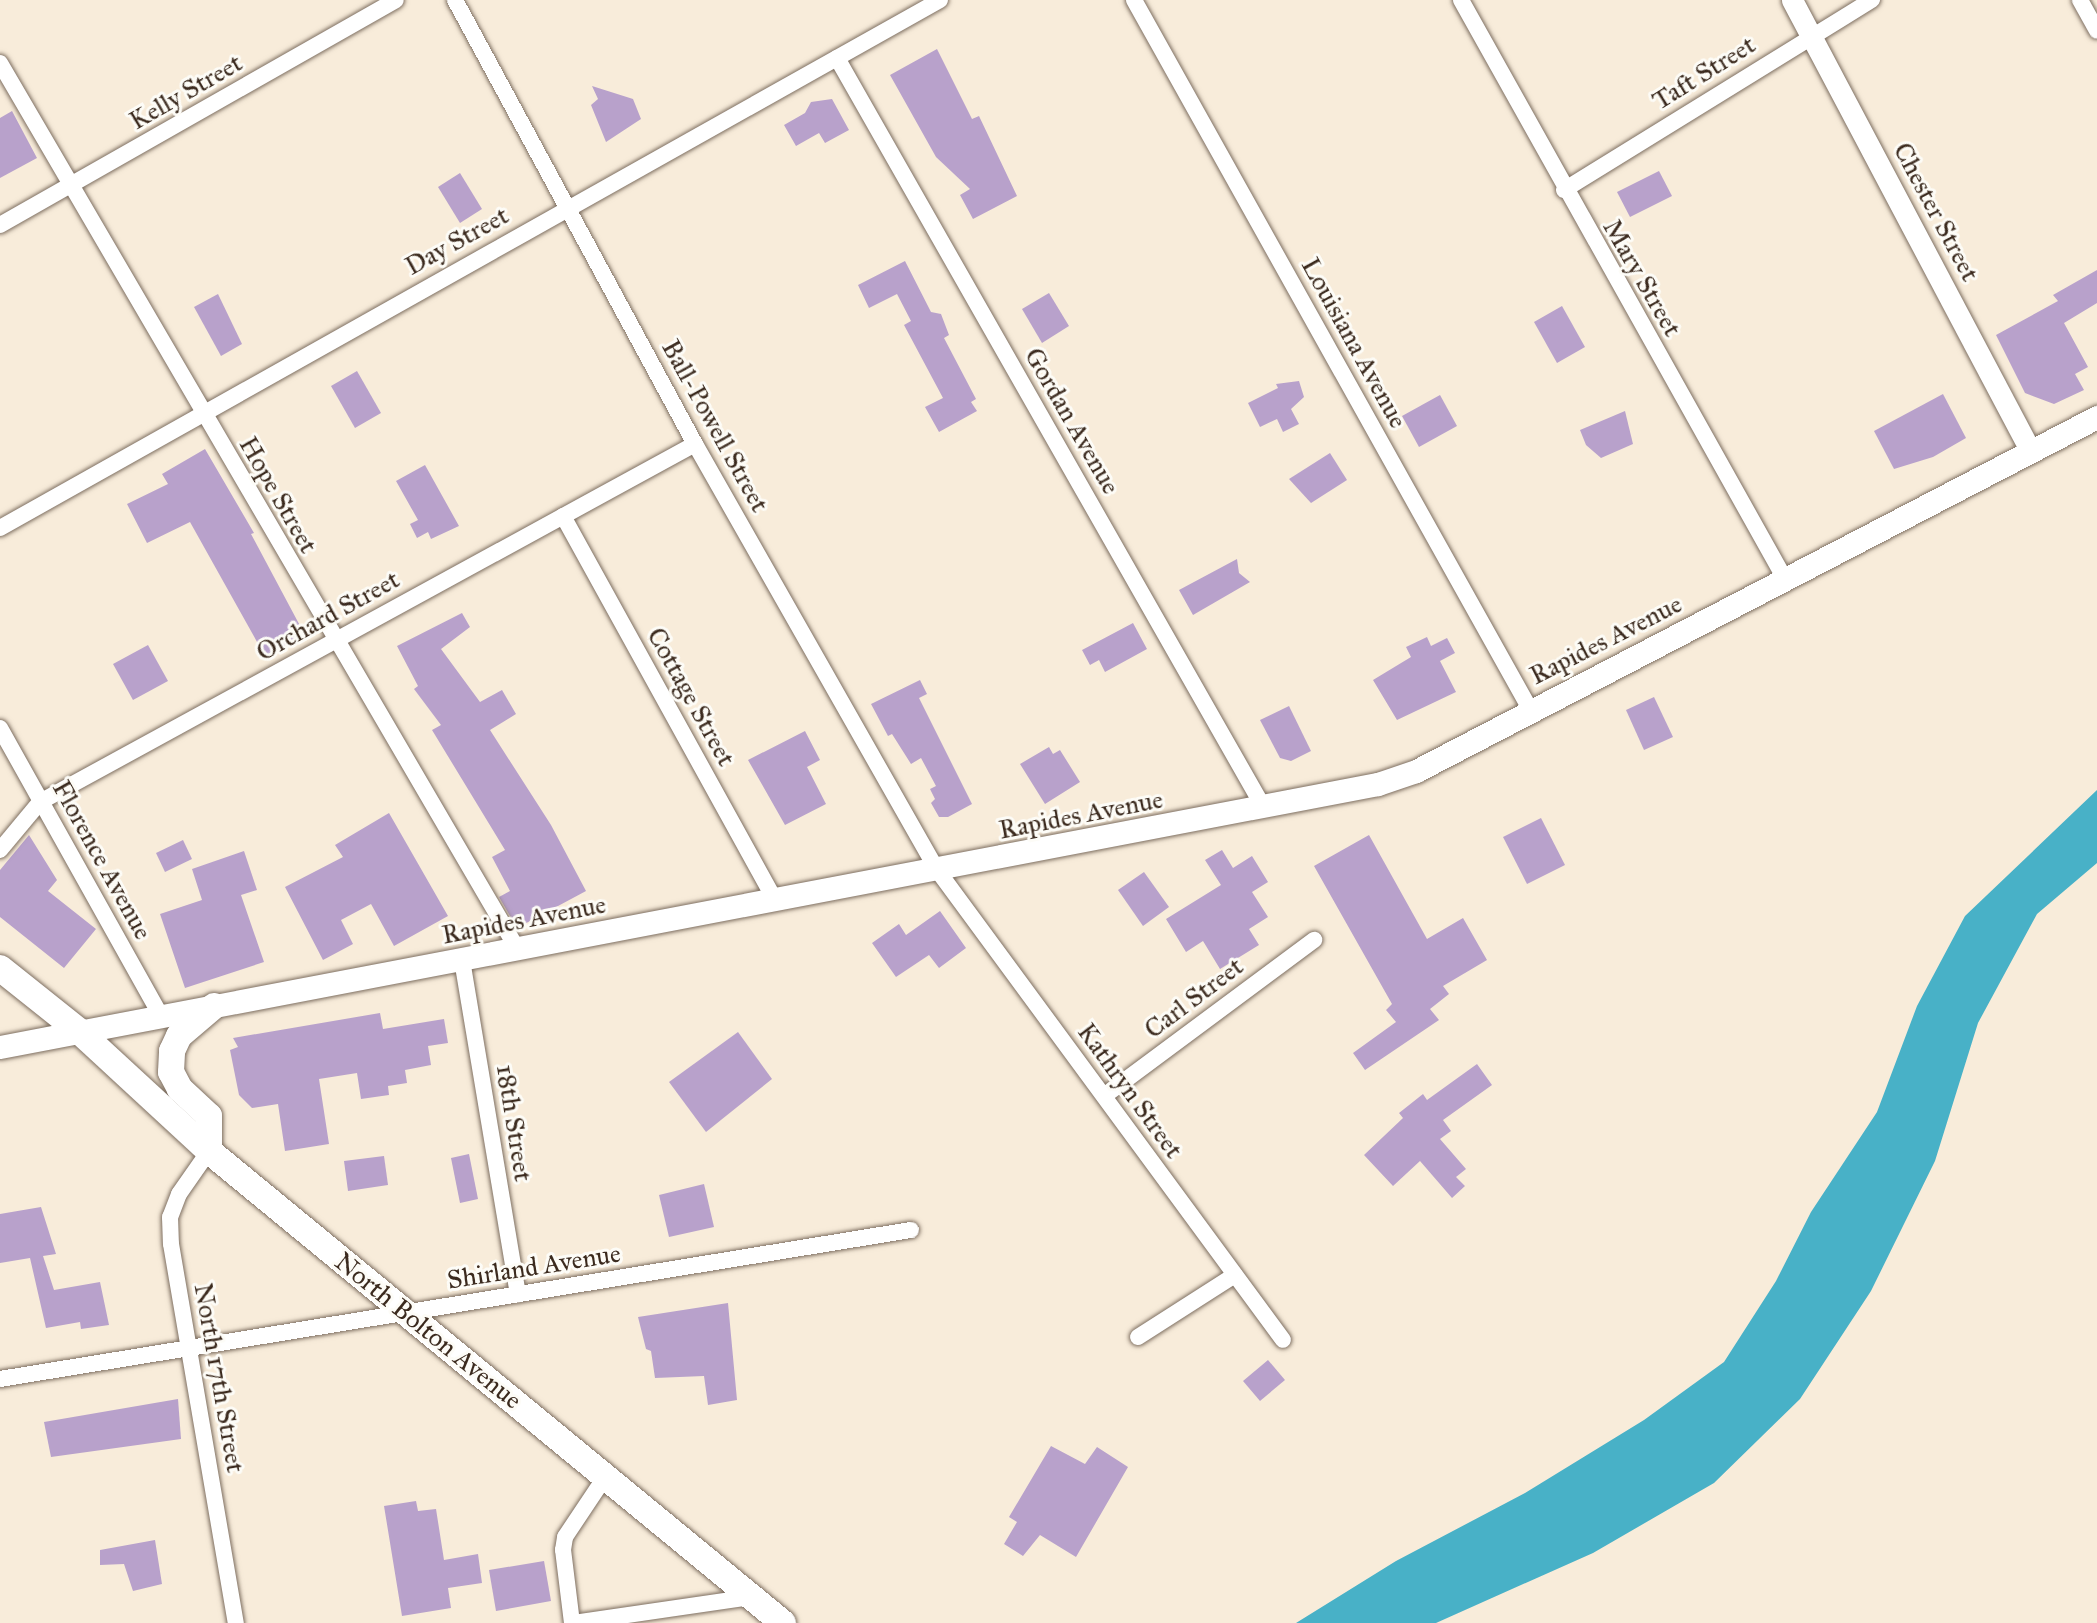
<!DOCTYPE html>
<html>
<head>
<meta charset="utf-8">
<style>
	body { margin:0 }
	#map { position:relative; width:2097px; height:1623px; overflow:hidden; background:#f8ecda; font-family:"IM FELL Great Primer",serif }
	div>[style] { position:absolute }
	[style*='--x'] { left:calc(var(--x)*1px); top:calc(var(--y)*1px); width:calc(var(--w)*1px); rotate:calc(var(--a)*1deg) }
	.water>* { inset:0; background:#48b1c7 }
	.building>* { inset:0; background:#b8a1cb }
	.roads { filter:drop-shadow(0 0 2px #7d6e60) drop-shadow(0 0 2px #7d6e60) }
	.minor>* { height:16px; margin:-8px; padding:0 8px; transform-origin:8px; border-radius:8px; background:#fff }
	.tertiary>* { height:21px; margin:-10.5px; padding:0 10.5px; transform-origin:10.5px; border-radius:10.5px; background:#fff }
	.secondary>* { height:23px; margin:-11.5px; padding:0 11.5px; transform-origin:11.5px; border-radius:11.5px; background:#fff }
	.primary>* { height:26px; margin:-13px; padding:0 13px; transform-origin:13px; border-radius:13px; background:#fff }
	span { translate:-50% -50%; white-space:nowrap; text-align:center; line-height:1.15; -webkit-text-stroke:6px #fdfcf7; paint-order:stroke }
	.street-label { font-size:26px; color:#3b2a1e }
</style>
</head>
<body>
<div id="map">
	<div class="water">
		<i style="clip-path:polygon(2097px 790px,2097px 863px,2037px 914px,1978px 1023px,1935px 1161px,1871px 1291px,1800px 1399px,1714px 1483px,1593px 1553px,1436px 1623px,1296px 1623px,1396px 1561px,1525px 1493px,1644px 1420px,1724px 1362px,1776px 1281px,1811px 1212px,1877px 1112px,1917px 1006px,1965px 916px)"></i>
	</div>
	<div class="building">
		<i style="clip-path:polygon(937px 49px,972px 119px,979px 116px,1017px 196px,973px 219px,960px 195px,970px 189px,936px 157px,890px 75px)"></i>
		<i style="clip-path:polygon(592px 86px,633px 99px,641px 119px,606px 142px,591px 105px,598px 99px)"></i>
		<i style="clip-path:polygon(832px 99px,849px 130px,825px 143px,819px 133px,796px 146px,784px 125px,805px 113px,811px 102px)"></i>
		<i style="clip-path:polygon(12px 111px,37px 158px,0 178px,0 118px)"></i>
		<i style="clip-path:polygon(1659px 171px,1672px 196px,1630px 217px,1617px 192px)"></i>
		<i style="clip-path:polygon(460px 173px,482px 209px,460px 223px,438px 187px)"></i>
		<i style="clip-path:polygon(905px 261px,931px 312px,941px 314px,949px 335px,944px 338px,976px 399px,971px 402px,977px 411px,939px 432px,925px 407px,943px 398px,904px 325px,911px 321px,897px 294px,869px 308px,858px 285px)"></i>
		<i style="clip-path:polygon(2097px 270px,2097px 303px,2064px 323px,2088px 367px,2075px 374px,2084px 390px,2054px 404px,2025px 393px,1996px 335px,2058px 301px,2053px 295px)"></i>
		<i style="clip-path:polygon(1049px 293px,1069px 326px,1042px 343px,1022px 309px)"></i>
		<i style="clip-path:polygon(218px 294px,242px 344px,221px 356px,194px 307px)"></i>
		<i style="clip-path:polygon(1562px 306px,1585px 347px,1557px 363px,1534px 322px)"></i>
		<i style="clip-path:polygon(357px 371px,381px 413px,355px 428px,331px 386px)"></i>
		<i style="clip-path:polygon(1299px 381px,1304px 397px,1291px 409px,1299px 424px,1283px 432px,1277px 419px,1260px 427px,1248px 403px,1278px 388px,1276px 384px)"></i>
		<i style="clip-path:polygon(1943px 394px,1966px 438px,1933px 457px,1894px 469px,1874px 431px)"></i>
		<i style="clip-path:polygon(1440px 395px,1457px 426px,1419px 447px,1402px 416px)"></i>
		<i style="clip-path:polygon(1625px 411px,1633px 444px,1601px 458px,1586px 445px,1580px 430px)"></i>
		<i style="clip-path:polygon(205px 449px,254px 533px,251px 534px,306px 637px,266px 658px,190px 522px,147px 543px,127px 504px,168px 484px,162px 474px)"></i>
		<i style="clip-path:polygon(1330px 453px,1347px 480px,1311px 503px,1289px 479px)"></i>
		<i style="clip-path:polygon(425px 465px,459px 526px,431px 539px,428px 532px,417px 538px,410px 524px,418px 520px,396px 481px)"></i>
		<i style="clip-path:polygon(1237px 559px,1239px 573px,1250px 582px,1193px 615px,1179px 590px)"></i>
		<i style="clip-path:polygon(462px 613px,470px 627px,441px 649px,480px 702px,502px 690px,516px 714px,490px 730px,551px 825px,586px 891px,517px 928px,499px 897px,510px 891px,492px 857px,505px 850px,432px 730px,441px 725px,414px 689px,418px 686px,397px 646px)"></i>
		<i style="clip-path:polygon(1133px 623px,1147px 649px,1105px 672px,1099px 660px,1090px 665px,1082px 650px)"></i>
		<i style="clip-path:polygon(1427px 637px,1431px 646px,1447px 638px,1455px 653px,1440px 661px,1456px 692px,1397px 720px,1373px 680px,1411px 657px,1406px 647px)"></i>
		<i style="clip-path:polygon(148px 645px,168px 681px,133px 700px,113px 664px)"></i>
		<i style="clip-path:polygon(920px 680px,927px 694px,919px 698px,972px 804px,948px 817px,939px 817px,931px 803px,935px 799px,930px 789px,936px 786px,921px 758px,911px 764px,892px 734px,888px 736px,871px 704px)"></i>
		<i style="clip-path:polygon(1654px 697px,1673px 737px,1644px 750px,1626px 710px)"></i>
		<i style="clip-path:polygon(1289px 706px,1311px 751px,1291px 761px,1280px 758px,1260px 720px)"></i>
		<i style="clip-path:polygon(805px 731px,820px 760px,807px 767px,826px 804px,785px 825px,748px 760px)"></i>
		<i style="clip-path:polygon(1049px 747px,1053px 754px,1060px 750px,1080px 782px,1045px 804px,1020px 764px)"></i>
		<i style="clip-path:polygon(389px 813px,448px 916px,394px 946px,371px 904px,341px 920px,353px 944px,323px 960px,285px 887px,343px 857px,335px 845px)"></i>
		<i style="clip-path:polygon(1541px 818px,1565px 865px,1527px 884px,1503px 837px)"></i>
		<i style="clip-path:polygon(29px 835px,57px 880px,48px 891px,96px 929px,64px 968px,0 917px,0 870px)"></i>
		<i style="clip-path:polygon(1369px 835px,1427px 939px,1463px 918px,1487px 960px,1443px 986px,1449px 994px,1430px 1009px,1439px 1020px,1365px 1070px,1353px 1053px,1396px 1022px,1386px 1010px,1392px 1004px,1314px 866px)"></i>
		<i style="clip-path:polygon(183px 840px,192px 859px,165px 872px,156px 853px)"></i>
		<i style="clip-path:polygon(1222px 850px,1233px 868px,1252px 856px,1268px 882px,1252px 892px,1268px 917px,1249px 929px,1259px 945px,1220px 969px,1203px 941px,1186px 952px,1166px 919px,1221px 885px,1205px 860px)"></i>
		<i style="clip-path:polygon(244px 851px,257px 890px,241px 895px,264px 962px,185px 988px,160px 914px,202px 900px,192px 869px)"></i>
		<i style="clip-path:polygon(1144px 872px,1169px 907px,1143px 926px,1118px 890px)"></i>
		<i style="clip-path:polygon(940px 911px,966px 948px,939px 968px,929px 955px,896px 977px,872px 943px,899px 924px,906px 935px)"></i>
		<i style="clip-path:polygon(380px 1013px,383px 1029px,444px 1019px,448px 1043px,428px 1046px,431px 1065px,405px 1070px,407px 1083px,388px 1086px,389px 1095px,361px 1099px,357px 1073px,319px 1079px,329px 1144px,285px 1151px,278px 1104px,252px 1108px,239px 1095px,230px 1050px,238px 1047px,233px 1038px)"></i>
		<i style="clip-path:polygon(738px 1032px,772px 1079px,706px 1132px,669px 1082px)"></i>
		<i style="clip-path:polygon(1477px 1064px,1492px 1085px,1443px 1120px,1451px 1131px,1440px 1139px,1466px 1169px,1456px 1177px,1465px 1186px,1452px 1198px,1420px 1161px,1393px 1186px,1364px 1155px,1403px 1118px,1399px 1113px,1423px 1094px,1427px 1100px)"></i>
		<i style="clip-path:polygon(469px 1154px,478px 1199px,460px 1203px,451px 1158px)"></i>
		<i style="clip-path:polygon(384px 1156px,388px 1185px,348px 1191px,344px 1161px)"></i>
		<i style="clip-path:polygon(704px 1184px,714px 1227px,669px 1237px,659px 1195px)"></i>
		<i style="clip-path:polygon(41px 1207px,56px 1254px,43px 1256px,54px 1290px,100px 1282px,109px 1325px,81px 1329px,80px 1322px,46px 1328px,30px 1258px,0 1263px,0 1214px)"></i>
		<i style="clip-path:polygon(728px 1303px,737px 1400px,708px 1405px,704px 1376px,655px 1378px,651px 1351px,646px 1349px,638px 1317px)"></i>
		<i style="clip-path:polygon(1268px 1360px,1285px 1380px,1260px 1401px,1243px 1381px)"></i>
		<i style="clip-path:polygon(178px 1399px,181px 1439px,51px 1457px,44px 1422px)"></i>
		<i style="clip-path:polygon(1051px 1446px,1085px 1464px,1097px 1447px,1128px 1467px,1076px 1557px,1040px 1535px,1023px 1556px,1004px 1544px,1017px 1522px,1009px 1517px)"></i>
		<i style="clip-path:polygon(416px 1501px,418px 1511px,436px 1509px,444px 1560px,478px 1554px,482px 1583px,448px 1588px,451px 1608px,402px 1616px,384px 1506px)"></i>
		<i style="clip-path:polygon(155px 1540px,162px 1584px,133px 1591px,124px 1564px,100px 1565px,100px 1550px)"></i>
		<i style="clip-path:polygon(544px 1561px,551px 1601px,496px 1611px,489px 1570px)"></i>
	</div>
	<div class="roads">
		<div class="minor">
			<i style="--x:455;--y:0;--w:505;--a:61.61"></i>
			<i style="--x:695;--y:444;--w:491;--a:60.4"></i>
			<i style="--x:938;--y:871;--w:582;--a:53.66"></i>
			<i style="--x:1134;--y:0;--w:814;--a:60.82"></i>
			<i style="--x:1461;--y:0;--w:663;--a:60.77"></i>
			<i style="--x:2080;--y:0;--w:35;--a:61"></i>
			<i style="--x:837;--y:58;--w:863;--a:60.35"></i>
			<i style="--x:0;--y:63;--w:1027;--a:59.72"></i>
			<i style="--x:1564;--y:190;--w:362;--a:-31.7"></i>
			<i style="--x:0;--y:225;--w:455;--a:-29.6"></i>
			<i style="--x:563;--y:516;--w:441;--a:61.1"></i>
			<i style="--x:0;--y:528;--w:1078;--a:-29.32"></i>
			<i style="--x:0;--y:728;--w:330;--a:60.8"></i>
			<i style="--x:0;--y:850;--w:62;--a:-50.2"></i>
			<i style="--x:40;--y:802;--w:746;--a:-28.66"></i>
			<i style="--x:462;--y:960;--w:339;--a:80.5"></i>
			<i style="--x:1104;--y:1096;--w:262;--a:-36.6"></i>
			<i style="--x:209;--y:1151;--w:52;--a:124.9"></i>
			<i style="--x:179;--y:1194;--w:25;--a:111"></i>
			<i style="--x:170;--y:1217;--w:27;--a:88"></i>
			<i style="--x:171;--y:1244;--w:385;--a:80.3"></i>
			<i style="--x:1138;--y:1337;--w:115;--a:-32.6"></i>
			<i style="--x:0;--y:1379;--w:923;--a:-9.29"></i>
			<i style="--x:572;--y:1623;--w:74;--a:-97"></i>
			<i style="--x:563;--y:1550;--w:13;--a:-81"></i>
			<i style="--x:565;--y:1537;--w:72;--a:-56.3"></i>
			<i style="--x:573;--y:1623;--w:180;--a:-8.3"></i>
		</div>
		<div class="tertiary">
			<i style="--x:1792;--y:0;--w:509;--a:62.13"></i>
		</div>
		<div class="secondary">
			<i style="--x:0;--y:1047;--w:1403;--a:-10.81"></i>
			<i style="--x:1378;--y:784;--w:40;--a:-18.9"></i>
			<i style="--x:1416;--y:771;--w:768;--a:-27.47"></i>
		</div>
		<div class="primary">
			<i style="--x:0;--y:968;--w:101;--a:38.6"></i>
			<i style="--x:79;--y:1031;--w:177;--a:42.7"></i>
			<i style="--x:209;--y:1151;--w:743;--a:39.43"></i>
			<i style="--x:209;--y:1151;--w:35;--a:-90"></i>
			<i style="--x:209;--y:1116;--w:40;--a:-137"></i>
			<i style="--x:180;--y:1089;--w:19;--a:-118"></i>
			<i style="--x:171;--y:1072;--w:21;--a:-87"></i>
			<i style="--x:172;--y:1051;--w:17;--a:-65"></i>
			<i style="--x:179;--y:1036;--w:46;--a:-40.6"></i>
		</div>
	</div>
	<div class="street-label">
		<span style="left:1704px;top:73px;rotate:-32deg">Taft Street</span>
		<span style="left:186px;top:92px;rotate:-30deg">Kelly Street</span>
		<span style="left:1936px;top:212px;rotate:62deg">Chester Street</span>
		<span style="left:457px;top:241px;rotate:-29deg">Day Street</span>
		<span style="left:1642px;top:278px;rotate:60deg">Mary Street</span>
		<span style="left:1354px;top:343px;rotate:61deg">Louisiana Avenue</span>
		<span style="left:1072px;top:421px;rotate:60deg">Gordan Avenue</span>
		<span style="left:715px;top:426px;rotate:61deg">Ball-Powell Street</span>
		<span style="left:278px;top:495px;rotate:60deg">Hope Street</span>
		<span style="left:328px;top:616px;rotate:-29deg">Orchard Street</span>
		<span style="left:1606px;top:640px;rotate:-27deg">Rapides Avenue</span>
		<span style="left:691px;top:697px;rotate:61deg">Cottage Street</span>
		<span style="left:1081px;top:815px;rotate:-11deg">Rapides Avenue</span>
		<span style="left:102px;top:860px;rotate:61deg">Florence Avenue</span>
		<span style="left:524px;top:920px;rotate:-11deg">Rapides Avenue</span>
		<span style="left:1194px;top:998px;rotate:-37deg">Carl Street</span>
		<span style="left:1130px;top:1091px;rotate:54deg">Kathryn Street</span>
		<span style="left:514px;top:1123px;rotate:81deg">18th Street</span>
		<span style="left:534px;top:1267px;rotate:-9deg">Shirland Avenue</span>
		<span style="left:428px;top:1331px;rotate:39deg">North Bolton Avenue</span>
		<span style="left:219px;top:1378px;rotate:80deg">North 17th Street</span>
	</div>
</div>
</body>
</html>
